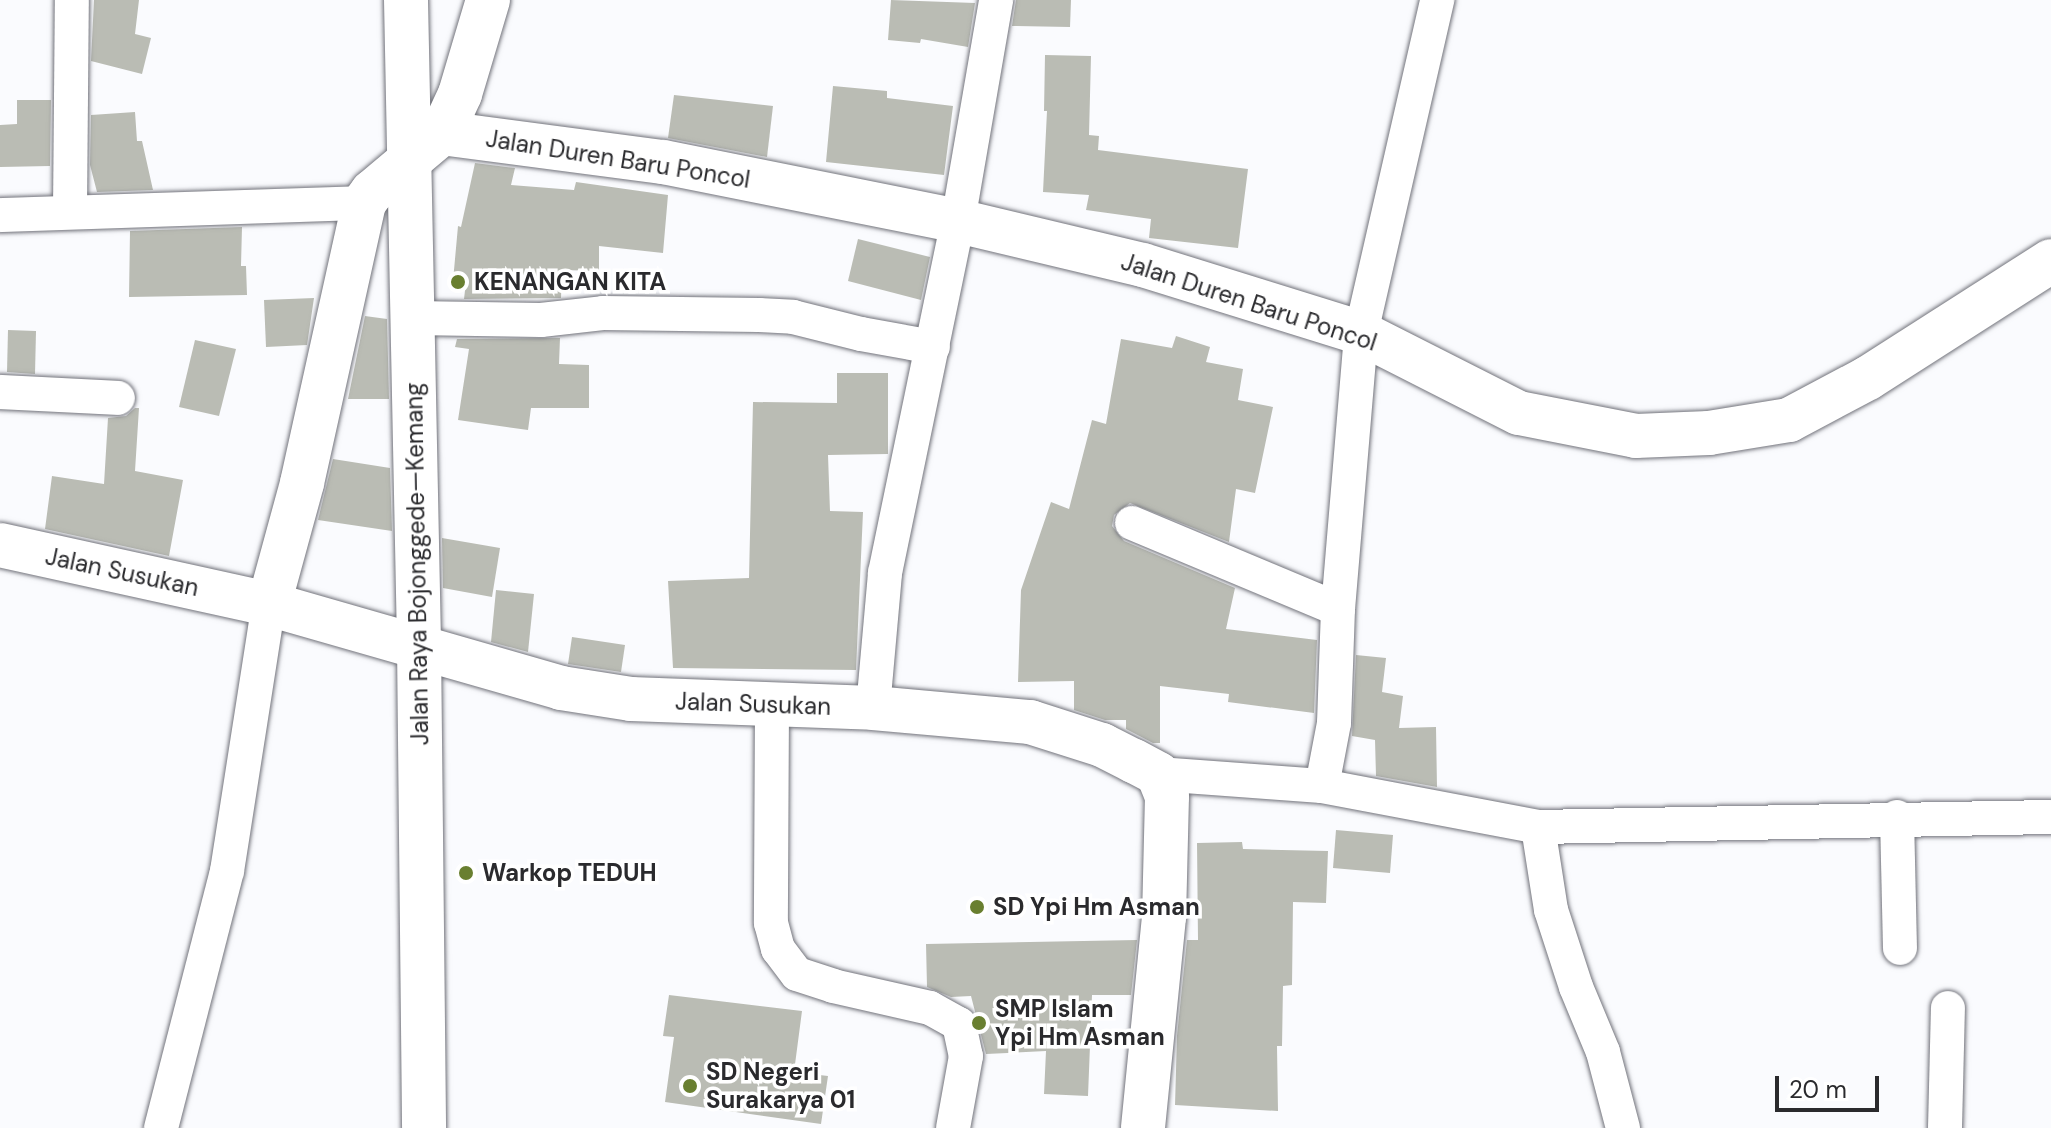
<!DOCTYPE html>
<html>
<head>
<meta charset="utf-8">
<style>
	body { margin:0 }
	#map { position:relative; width:2051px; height:1128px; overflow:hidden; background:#fafbfe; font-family:"DM Sans",sans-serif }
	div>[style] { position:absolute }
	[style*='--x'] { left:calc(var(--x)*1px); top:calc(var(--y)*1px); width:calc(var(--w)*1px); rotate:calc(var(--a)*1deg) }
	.building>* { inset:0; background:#babcb4 }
	.roads { filter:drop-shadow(0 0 2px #72737b) drop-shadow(0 0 2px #72737b) }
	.minor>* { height:34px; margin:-17px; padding:0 17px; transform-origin:17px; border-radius:17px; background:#fff }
	.tertiary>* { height:44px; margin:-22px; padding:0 22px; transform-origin:22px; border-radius:22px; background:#fff }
	.trunk>* { height:44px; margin:-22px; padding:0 22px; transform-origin:22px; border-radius:22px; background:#fff }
	.dots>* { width:22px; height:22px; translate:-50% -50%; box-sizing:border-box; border:4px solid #fff; border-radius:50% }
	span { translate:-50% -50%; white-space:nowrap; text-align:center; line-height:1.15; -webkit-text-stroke:7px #fff; paint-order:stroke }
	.street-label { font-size:24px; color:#2a2a2d }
	.poi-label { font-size:24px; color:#2a2a2d; font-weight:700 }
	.left { translate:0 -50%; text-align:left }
	.scale { position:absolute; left:1775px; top:1076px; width:104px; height:36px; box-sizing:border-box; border:4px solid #2a2a2d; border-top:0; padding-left:10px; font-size:24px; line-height:28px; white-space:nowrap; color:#2a2a2d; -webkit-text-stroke:6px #fff; paint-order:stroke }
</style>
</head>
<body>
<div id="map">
	<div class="building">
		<i style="clip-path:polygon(94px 0,139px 0,135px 34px,151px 38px,142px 74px,91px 61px)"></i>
		<i style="clip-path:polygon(891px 0,975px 3px,968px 47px,921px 39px,920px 43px,888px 40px)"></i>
		<i style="clip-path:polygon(1016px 0,1071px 0,1070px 27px,1012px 26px)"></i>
		<i style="clip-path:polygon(1045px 55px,1091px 56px,1089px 135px,1099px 136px,1098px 150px,1248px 169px,1238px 248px,1149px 238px,1151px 219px,1086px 210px,1089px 195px,1043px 192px,1047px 111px,1044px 111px)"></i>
		<i style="clip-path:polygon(833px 86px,887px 91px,887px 98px,953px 106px,944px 175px,826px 162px)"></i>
		<i style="clip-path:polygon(674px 95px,773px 106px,767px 157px,668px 138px)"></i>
		<i style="clip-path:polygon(17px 100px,51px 100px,50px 166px,0 167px,0 125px,17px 124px)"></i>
		<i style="clip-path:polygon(135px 112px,137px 141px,142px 141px,153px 190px,97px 192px,90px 165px,91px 115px)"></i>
		<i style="clip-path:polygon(475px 163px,515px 168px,511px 185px,574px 190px,576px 182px,668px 195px,663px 253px,599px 246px,599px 271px,562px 270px,561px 298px,464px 299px,466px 282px,453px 281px,458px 226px,461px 227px)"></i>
		<i style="clip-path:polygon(242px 227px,241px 266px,246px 266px,247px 295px,129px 297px,130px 231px)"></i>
		<i style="clip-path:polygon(858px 239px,930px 257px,921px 300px,848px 281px)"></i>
		<i style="clip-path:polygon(314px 298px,307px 345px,266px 347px,264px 300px)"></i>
		<i style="clip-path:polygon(365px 316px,387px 319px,389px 399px,348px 399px)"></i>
		<i style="clip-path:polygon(8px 330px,36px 331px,35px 374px,7px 372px)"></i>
		<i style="clip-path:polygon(1176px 336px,1210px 347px,1206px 362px,1243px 369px,1238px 400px,1273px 407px,1255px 493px,1236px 489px,1229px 542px,1130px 503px,1114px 515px,1112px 526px,1124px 541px,1235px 588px,1226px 629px,1317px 640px,1314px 713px,1228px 702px,1229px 694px,1160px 686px,1160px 743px,1153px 743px,1126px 729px,1126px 720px,1105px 720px,1074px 710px,1074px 681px,1018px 682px,1021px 590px,1051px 502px,1069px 509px,1092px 420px,1106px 424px,1121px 339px,1172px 348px)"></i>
		<i style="clip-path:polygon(560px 338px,559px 364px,589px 365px,589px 408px,531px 408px,528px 430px,458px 420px,469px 349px,455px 347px,457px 339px)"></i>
		<i style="clip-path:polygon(195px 340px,236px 349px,219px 416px,179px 407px)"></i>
		<i style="clip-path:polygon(837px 373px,888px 373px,888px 454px,828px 455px,830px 511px,863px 512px,856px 670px,673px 668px,668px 581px,749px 578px,753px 402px,837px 403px)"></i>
		<i style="clip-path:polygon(135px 408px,139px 408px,135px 471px,183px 480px,169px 556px,45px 529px,52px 476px,104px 484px,108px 418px,126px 416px)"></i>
		<i style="clip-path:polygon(333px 459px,390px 468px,392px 531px,318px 520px)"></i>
		<i style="clip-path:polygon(442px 538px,500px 548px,492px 597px,443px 588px)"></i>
		<i style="clip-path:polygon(496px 590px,534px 594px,528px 652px,491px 642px)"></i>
		<i style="clip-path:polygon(572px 637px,625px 645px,621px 672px,568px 664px)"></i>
		<i style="clip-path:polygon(1356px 655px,1386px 658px,1382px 692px,1403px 696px,1399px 728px,1436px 727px,1437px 787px,1376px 776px,1375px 740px,1352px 736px)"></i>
		<i style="clip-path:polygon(1336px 830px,1393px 835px,1390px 873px,1333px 868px)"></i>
		<i style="clip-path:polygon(1242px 842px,1243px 849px,1328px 851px,1326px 903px,1293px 902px,1292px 985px,1283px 986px,1282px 1046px,1277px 1046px,1278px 1111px,1175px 1105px,1177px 1036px,1187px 940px,1198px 940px,1197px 843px)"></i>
		<i style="clip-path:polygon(1137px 940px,1131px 995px,1092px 995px,1088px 1096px,1044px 1094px,1046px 1051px,986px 1054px,971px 996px,951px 997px,927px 987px,926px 944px)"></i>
		<i style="clip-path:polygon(669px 995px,802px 1011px,794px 1072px,828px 1076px,821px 1124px,665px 1102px,674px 1037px,663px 1036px)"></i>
	</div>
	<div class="roads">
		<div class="minor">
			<i style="--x:70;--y:211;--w:211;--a:-89.5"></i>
			<i style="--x:0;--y:215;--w:364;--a:-1.9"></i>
			<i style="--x:413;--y:318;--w:128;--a:0.9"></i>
			<i style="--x:541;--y:320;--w:62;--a:-6.4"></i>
			<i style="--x:603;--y:313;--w:156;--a:0.7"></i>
			<i style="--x:759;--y:315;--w:34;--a:3"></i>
			<i style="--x:793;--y:317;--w:70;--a:14"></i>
			<i style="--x:861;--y:334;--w:73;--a:10.2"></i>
			<i style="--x:0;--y:392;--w:118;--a:2.9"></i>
			<i style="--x:1132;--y:523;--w:223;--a:22.7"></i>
			<i style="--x:772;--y:706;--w:217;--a:90.3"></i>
			<i style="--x:771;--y:923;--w:27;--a:75"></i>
			<i style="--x:778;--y:949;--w:31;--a:53"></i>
			<i style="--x:797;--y:974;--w:38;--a:18"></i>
			<i style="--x:833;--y:986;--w:99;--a:12.8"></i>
			<i style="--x:930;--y:1008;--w:33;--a:29"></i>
			<i style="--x:959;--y:1024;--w:33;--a:78"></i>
			<i style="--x:966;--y:1056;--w:73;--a:100.2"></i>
			<i style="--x:873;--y:708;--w:136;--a:-84.9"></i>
			<i style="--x:885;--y:573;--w:359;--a:-78.3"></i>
			<i style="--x:958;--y:221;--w:224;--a:-80.2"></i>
			<i style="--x:1158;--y:774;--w:164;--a:4.2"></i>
			<i style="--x:1322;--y:786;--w:220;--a:10.7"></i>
			<i style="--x:1538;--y:827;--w:513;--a:-1.12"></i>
			<i style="--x:1322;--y:786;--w:64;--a:-79.2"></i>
			<i style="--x:1334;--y:723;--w:114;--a:-88"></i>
			<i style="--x:1338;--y:609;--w:277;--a:-85.2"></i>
			<i style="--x:1361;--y:333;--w:342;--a:-77.1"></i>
			<i style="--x:1897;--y:817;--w:131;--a:88.7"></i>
			<i style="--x:1538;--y:827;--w:84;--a:81.1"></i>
			<i style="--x:1551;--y:910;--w:81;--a:72"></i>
			<i style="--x:1576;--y:987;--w:70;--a:67.4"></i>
			<i style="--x:1603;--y:1052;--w:79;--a:75.3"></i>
			<i style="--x:161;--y:1128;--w:265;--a:-75.6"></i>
			<i style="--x:227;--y:871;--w:270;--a:-81.1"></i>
			<i style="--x:1945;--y:1128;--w:120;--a:-88.6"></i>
		</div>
		<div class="tertiary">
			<i style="--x:442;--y:133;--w:223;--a:7.5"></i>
			<i style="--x:663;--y:162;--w:301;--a:11.3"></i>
			<i style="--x:958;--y:221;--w:190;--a:13.4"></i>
			<i style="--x:1143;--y:265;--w:228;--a:17.3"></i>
			<i style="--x:1361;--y:333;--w:177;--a:26.9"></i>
			<i style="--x:1519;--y:413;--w:119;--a:11.1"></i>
			<i style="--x:1636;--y:436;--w:73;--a:-2.4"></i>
			<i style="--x:1709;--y:433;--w:81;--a:-9.2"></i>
			<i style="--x:1789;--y:420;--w:89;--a:-28"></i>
			<i style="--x:1868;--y:378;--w:217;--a:-32.6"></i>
			<i style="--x:0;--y:545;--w:275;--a:12.4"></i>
			<i style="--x:269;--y:604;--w:304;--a:16"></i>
			<i style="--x:561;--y:688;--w:71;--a:8.9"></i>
			<i style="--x:631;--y:699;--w:242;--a:2.1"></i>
			<i style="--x:873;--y:708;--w:158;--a:5.1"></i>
			<i style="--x:1030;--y:722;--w:76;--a:17.7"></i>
			<i style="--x:1102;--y:745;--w:36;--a:27"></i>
			<i style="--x:1134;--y:761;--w:27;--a:28"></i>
			<i style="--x:1158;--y:774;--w:24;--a:68"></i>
			<i style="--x:1167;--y:796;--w:121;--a:91.4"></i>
			<i style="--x:1164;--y:917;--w:212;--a:95.7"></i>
			<i style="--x:269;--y:604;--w:125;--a:-74.7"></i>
			<i style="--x:302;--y:483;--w:287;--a:-77.5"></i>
			<i style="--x:364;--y:203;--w:14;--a:-54"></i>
			<i style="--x:372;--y:192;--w:92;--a:-40.1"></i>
			<i style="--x:442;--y:133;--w:43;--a:-65.2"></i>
			<i style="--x:460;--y:94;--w:98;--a:-73.4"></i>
		</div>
		<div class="trunk">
			<i style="--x:406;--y:0;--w:644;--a:88.84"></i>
			<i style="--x:419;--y:644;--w:484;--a:89.4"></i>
		</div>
	</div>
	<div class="dots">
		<i style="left:458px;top:282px;background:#697f30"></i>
		<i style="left:466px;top:873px;background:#697f30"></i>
		<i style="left:977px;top:907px;background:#697f30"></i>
		<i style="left:979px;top:1023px;background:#697f30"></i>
		<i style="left:690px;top:1086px;background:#697f30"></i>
	</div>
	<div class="street-label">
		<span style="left:618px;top:159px;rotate:9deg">Jalan Duren Baru Poncol</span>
		<span style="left:1249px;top:302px;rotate:18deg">Jalan Duren Baru Poncol</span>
		<span style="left:417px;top:564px;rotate:-91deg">Jalan Raya Bojonggede—Kemang</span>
		<span style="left:122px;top:572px;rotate:12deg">Jalan Susukan</span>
		<span style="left:753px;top:704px;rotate:2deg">Jalan Susukan</span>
	</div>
	<div class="poi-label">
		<span class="left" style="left:474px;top:282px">KENANGAN KITA</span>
		<span class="left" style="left:482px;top:873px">Warkop TEDUH</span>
		<span class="left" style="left:993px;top:907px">SD Ypi Hm Asman</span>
		<span class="left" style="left:995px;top:1023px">SMP Islam<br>Ypi Hm Asman</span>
		<span class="left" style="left:706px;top:1086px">SD Negeri<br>Surakarya 01</span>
	</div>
	<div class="scale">20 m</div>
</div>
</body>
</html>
